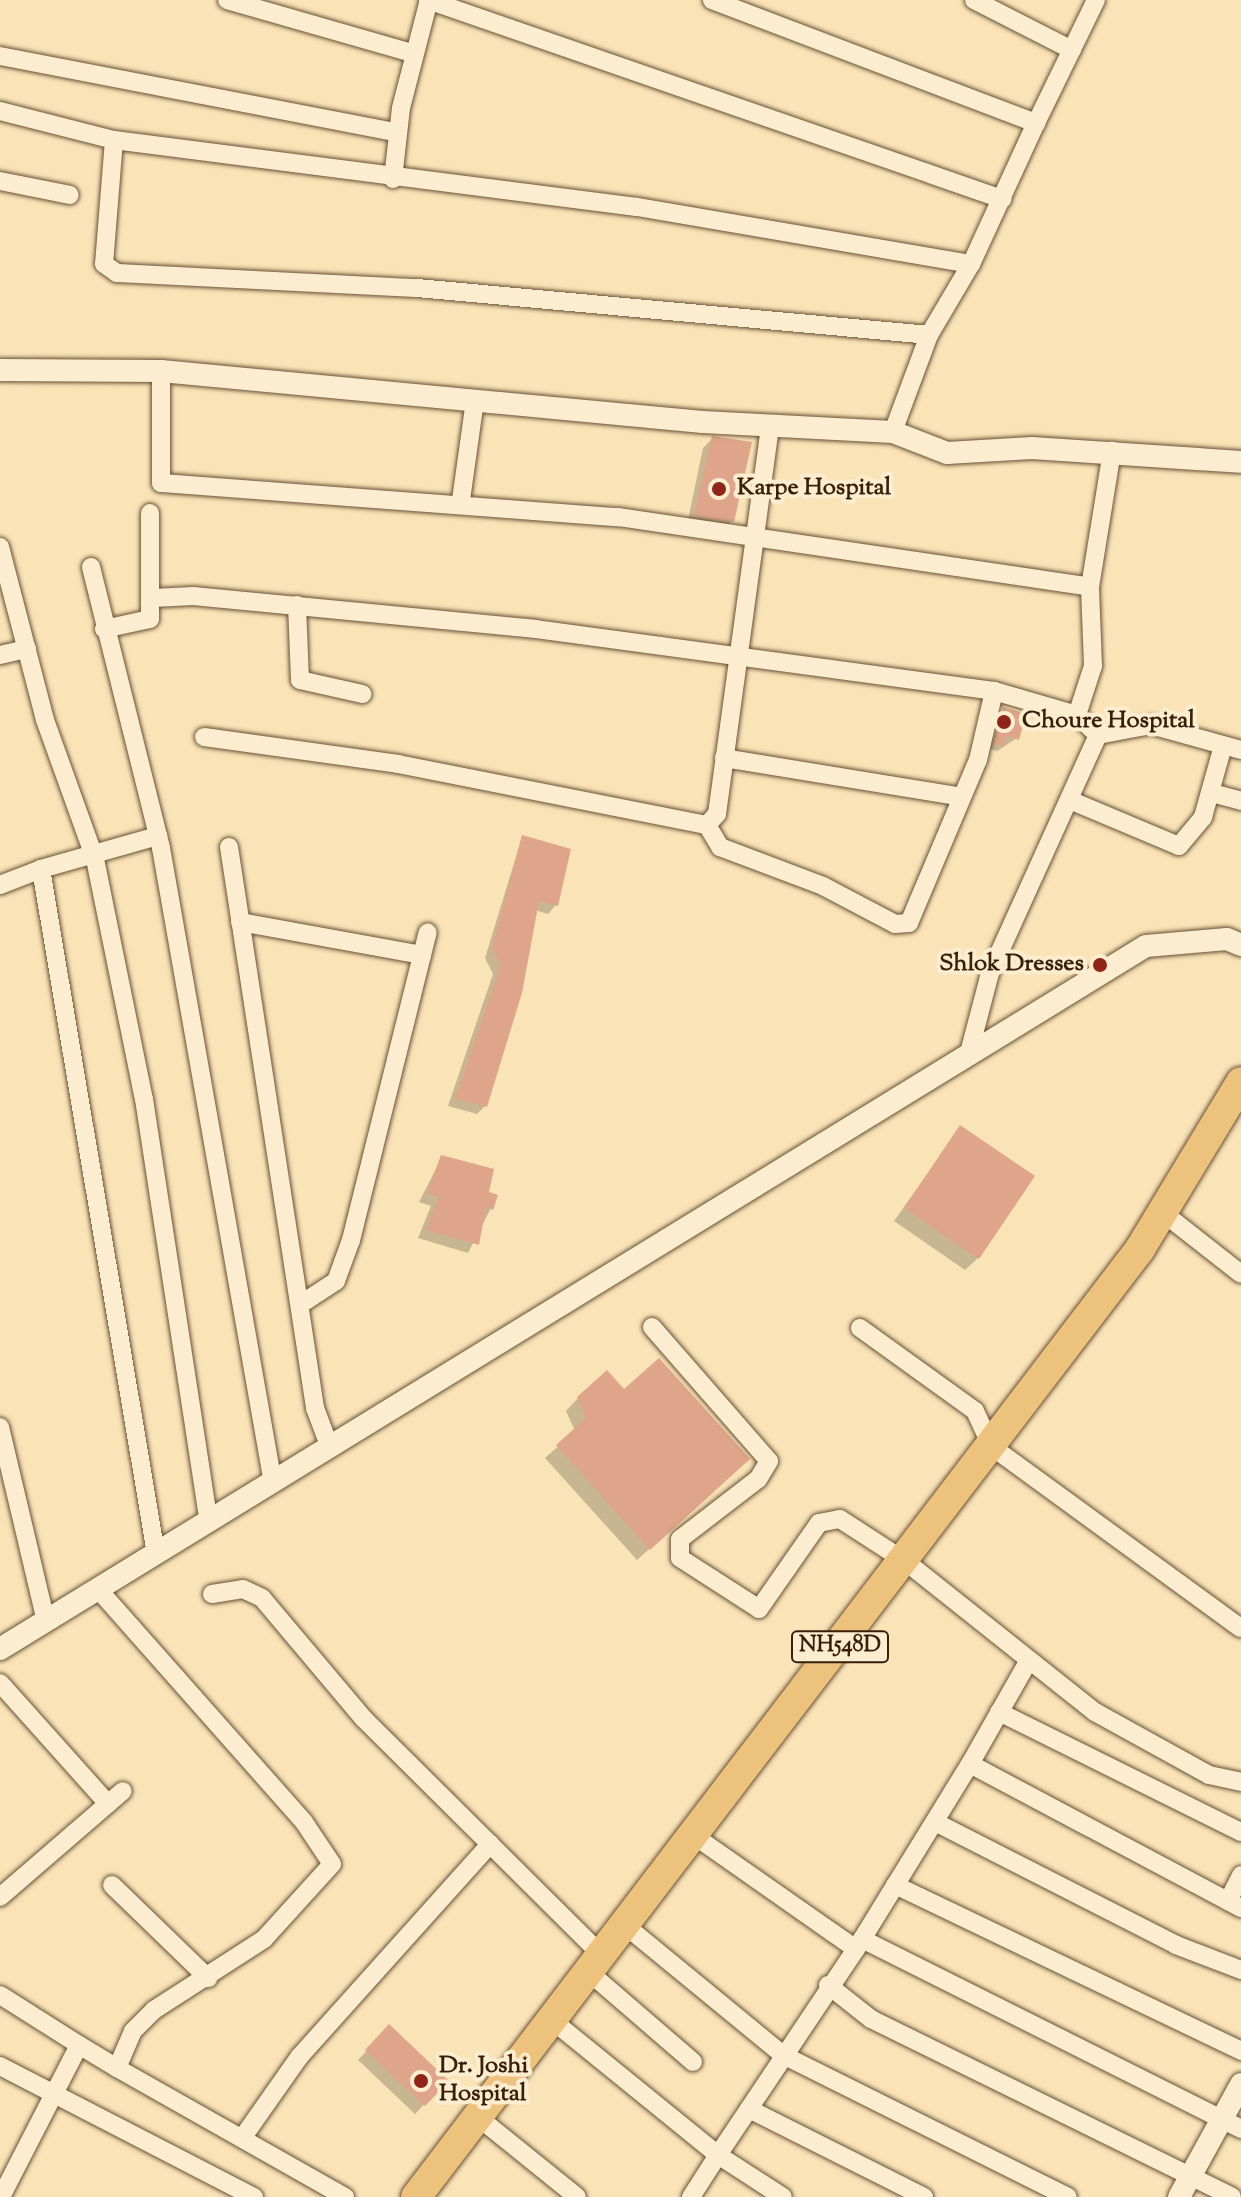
<!DOCTYPE html>
<html>
<head>
<meta charset="utf-8">
<style>
	body { margin:0 }
	#map { position:relative; width:1241px; height:2197px; overflow:hidden; background:#fae3b7; font-family:"Sorts Mill Goudy",serif }
	div>[style] { position:absolute }
	[style*='--x'] { left:calc(var(--x)*1px); top:calc(var(--y)*1px); width:calc(var(--w)*1px); rotate:calc(var(--a)*1deg) }
	.shadow>* { inset:0; background:#0003 }
	.building>* { inset:0; background:#dea58a }
	.roads { filter:drop-shadow(0 0 2px #685035) drop-shadow(0 0 2px #685035) }
	.minor>* { height:18px; margin:-9px; padding:0 9px; transform-origin:9px; border-radius:9px; background:#fcedd0 }
	.tertiary>* { height:22px; margin:-11px; padding:0 11px; transform-origin:11px; border-radius:11px; background:#fcedd0 }
	.trunk>* { height:30px; margin:-15px; padding:0 15px; transform-origin:15px; border-radius:15px; background:#edc27c }
	.dots>* { width:22px; height:22px; translate:-50% -50%; box-sizing:border-box; border:4px solid #fcedd0; border-radius:50% }
	span { translate:-50% -50%; white-space:nowrap; text-align:center; line-height:1.15; -webkit-text-stroke:8px #fcedd0; paint-order:stroke }
	.shield-label span { padding:2px 6px; background:#fcedd0; border:2px solid; border-radius:6px; -webkit-text-stroke-width:0 }
	.shield-label { font-size:22px; color:#381f0a; font-weight:700 }
	.poi-label { font-size:24px; color:#381f0a; font-weight:700 }
	.left { translate:0 -50%; text-align:left }
	.right { translate:-100% -50%; text-align:right }
</style>
</head>
<body>
<div id="map">
	<div class="shadow">
		<i style="clip-path:polygon(712px 439px,732px 521px,723px 530px,687px 525px,703px 448px)"></i>
		<i style="clip-path:polygon(1003px 709px,1017px 738px,997px 751px,990px 749px)"></i>
		<i style="clip-path:polygon(522px 837px,556px 905px,548px 914px,535px 910px,485px 1106px,477px 1114px,448px 1106px,493px 974px,485px 958px)"></i>
		<i style="clip-path:polygon(960px 1128px,978px 1258px,965px 1270px,894px 1221px)"></i>
		<i style="clip-path:polygon(442px 1157px,486px 1193px,491px 1208px,468px 1253px,418px 1238px,431px 1206px,419px 1202px)"></i>
		<i style="clip-path:polygon(624px 1392px,735px 1471px,637px 1560px,545px 1458px,575px 1431px,566px 1411px,578px 1398px)"></i>
		<i style="clip-path:polygon(389px 2027px,446px 2081px,415px 2114px,358px 2060px)"></i>
	</div>
	<div class="building">
		<i style="clip-path:polygon(712px 436px,752px 442px,734px 522px,694px 516px)"></i>
		<i style="clip-path:polygon(1003px 707px,1026px 714px,1019px 740px,1007px 736px,1004px 747px,994px 744px)"></i>
		<i style="clip-path:polygon(522px 835px,571px 849px,558px 906px,539px 901px,522px 993px,487px 1107px,455px 1098px,501px 965px,492px 949px)"></i>
		<i style="clip-path:polygon(960px 1125px,1035px 1176px,979px 1259px,904px 1208px)"></i>
		<i style="clip-path:polygon(441px 1155px,494px 1169px,489px 1192px,498px 1195px,493px 1210px,486px 1207px,479px 1245px,426px 1230px,439px 1197px,427px 1193px)"></i>
		<i style="clip-path:polygon(659px 1358px,750px 1459px,650px 1550px,556px 1445px,586px 1418px,577px 1397px,607px 1370px,624px 1389px)"></i>
		<i style="clip-path:polygon(389px 2024px,449px 2081px,425px 2106px,365px 2050px)"></i>
	</div>
	<div class="roads">
		<div class="minor">
			<i style="--x:227;--y:0;--w:192;--a:16"></i>
			<i style="--x:428;--y:0;--w:608;--a:19.12"></i>
			<i style="--x:712;--y:0;--w:347;--a:20.8"></i>
			<i style="--x:1036;--y:123;--w:155;--a:114.7"></i>
			<i style="--x:971;--y:264;--w:82;--a:120.6"></i>
			<i style="--x:929;--y:335;--w:103;--a:110.4"></i>
			<i style="--x:974;--y:0;--w:110;--a:27"></i>
			<i style="--x:0;--y:56;--w:405;--a:10.9"></i>
			<i style="--x:0;--y:111;--w:118;--a:14.3"></i>
			<i style="--x:114;--y:140;--w:527;--a:7.3"></i>
			<i style="--x:637;--y:207;--w:339;--a:9.7"></i>
			<i style="--x:1036;--y:123;--w:137;--a:-64"></i>
			<i style="--x:114;--y:140;--w:124;--a:94.6"></i>
			<i style="--x:104;--y:264;--w:16;--a:35"></i>
			<i style="--x:117;--y:273;--w:300;--a:2.9"></i>
			<i style="--x:417;--y:288;--w:514;--a:5.24"></i>
			<i style="--x:393;--y:179;--w:71;--a:-83.6"></i>
			<i style="--x:401;--y:108;--w:112;--a:-75.5"></i>
			<i style="--x:0;--y:181;--w:71;--a:11.3"></i>
			<i style="--x:161;--y:371;--w:112;--a:90"></i>
			<i style="--x:161;--y:483;--w:458;--a:4.3"></i>
			<i style="--x:618;--y:517;--w:477;--a:8.4"></i>
			<i style="--x:1090;--y:587;--w:138;--a:-80.8"></i>
			<i style="--x:461;--y:500;--w:101;--a:-82"></i>
			<i style="--x:0;--y:547;--w:179;--a:75.4"></i>
			<i style="--x:45;--y:720;--w:148;--a:70.2"></i>
			<i style="--x:95;--y:859;--w:245;--a:78.5"></i>
			<i style="--x:144;--y:1099;--w:428;--a:81.3"></i>
			<i style="--x:91;--y:567;--w:290;--a:76"></i>
			<i style="--x:161;--y:848;--w:645;--a:80"></i>
			<i style="--x:153;--y:598;--w:40;--a:-2.9"></i>
			<i style="--x:193;--y:596;--w:345;--a:5.5"></i>
			<i style="--x:536;--y:629;--w:462;--a:7.7"></i>
			<i style="--x:994;--y:691;--w:86;--a:16.1"></i>
			<i style="--x:1077;--y:715;--w:29;--a:44"></i>
			<i style="--x:1098;--y:735;--w:261;--a:114.4"></i>
			<i style="--x:990;--y:973;--w:79;--a:104.7"></i>
			<i style="--x:297;--y:605;--w:75;--a:87.7"></i>
			<i style="--x:300;--y:680;--w:64;--a:12.7"></i>
			<i style="--x:104;--y:629;--w:47;--a:-12.3"></i>
			<i style="--x:150;--y:619;--w:106;--a:-90"></i>
			<i style="--x:0;--y:655;--w:28;--a:-13"></i>
			<i style="--x:1077;--y:715;--w:52;--a:-71.9"></i>
			<i style="--x:1093;--y:666;--w:79;--a:-92.2"></i>
			<i style="--x:1098;--y:735;--w:54;--a:-10.7"></i>
			<i style="--x:1151;--y:725;--w:93;--a:15.5"></i>
			<i style="--x:204;--y:737;--w:196;--a:7.9"></i>
			<i style="--x:398;--y:764;--w:315;--a:11.2"></i>
			<i style="--x:707;--y:825;--w:15;--a:-48"></i>
			<i style="--x:717;--y:814;--w:393;--a:-82.2"></i>
			<i style="--x:724;--y:758;--w:240;--a:9.3"></i>
			<i style="--x:1212;--y:793;--w:30;--a:15"></i>
			<i style="--x:1072;--y:801;--w:116;--a:22.8"></i>
			<i style="--x:1179;--y:846;--w:38;--a:-50"></i>
			<i style="--x:1203;--y:817;--w:74;--a:-74.3"></i>
			<i style="--x:707;--y:825;--w:26;--a:59"></i>
			<i style="--x:720;--y:847;--w:110;--a:20.7"></i>
			<i style="--x:823;--y:886;--w:81;--a:27.8"></i>
			<i style="--x:895;--y:924;--w:14;--a:-4"></i>
			<i style="--x:909;--y:923;--w:177;--a:-67.1"></i>
			<i style="--x:978;--y:760;--w:71;--a:-76.9"></i>
			<i style="--x:229;--y:847;--w:568;--a:81.28"></i>
			<i style="--x:315;--y:1408;--w:43;--a:69.4"></i>
			<i style="--x:41;--y:869;--w:122;--a:-15.8"></i>
			<i style="--x:0;--y:885;--w:44;--a:-21.3"></i>
			<i style="--x:41;--y:869;--w:695;--a:80.47"></i>
			<i style="--x:240;--y:922;--w:185;--a:10.3"></i>
			<i style="--x:1162;--y:1212;--w:100;--a:38.1"></i>
			<i style="--x:301;--y:1304;--w:42;--a:-33.3"></i>
			<i style="--x:336;--y:1281;--w:44;--a:-69.9"></i>
			<i style="--x:351;--y:1240;--w:317;--a:-76"></i>
			<i style="--x:652;--y:1327;--w:178;--a:48.9"></i>
			<i style="--x:769;--y:1461;--w:21;--a:121"></i>
			<i style="--x:758;--y:1479;--w:98;--a:142.4"></i>
			<i style="--x:680;--y:1539;--w:19;--a:90"></i>
			<i style="--x:680;--y:1558;--w:94;--a:32.8"></i>
			<i style="--x:759;--y:1609;--w:105;--a:-55.1"></i>
			<i style="--x:819;--y:1523;--w:21;--a:-11"></i>
			<i style="--x:840;--y:1519;--w:77;--a:32.9"></i>
			<i style="--x:905;--y:1561;--w:243;--a:38.5"></i>
			<i style="--x:1095;--y:1712;--w:130;--a:28.9"></i>
			<i style="--x:1209;--y:1775;--w:33;--a:12"></i>
			<i style="--x:860;--y:1328;--w:142;--a:35.8"></i>
			<i style="--x:975;--y:1411;--w:38;--a:65"></i>
			<i style="--x:991;--y:1446;--w:309;--a:36.1"></i>
			<i style="--x:0;--y:1427;--w:199;--a:76.7"></i>
			<i style="--x:212;--y:1594;--w:31;--a:-9"></i>
			<i style="--x:243;--y:1589;--w:21;--a:25"></i>
			<i style="--x:262;--y:1598;--w:158;--a:49.9"></i>
			<i style="--x:364;--y:1719;--w:337;--a:44.8"></i>
			<i style="--x:0;--y:1683;--w:162;--a:48.2"></i>
			<i style="--x:999;--y:1712;--w:270;--a:26.4"></i>
			<i style="--x:970;--y:1764;--w:117;--a:-60.4"></i>
			<i style="--x:935;--y:1822;--w:271;--a:27"></i>
			<i style="--x:1176;--y:1945;--w:70;--a:21"></i>
			<i style="--x:696;--y:1837;--w:195;--a:35"></i>
			<i style="--x:856;--y:1949;--w:217;--a:-58.4"></i>
			<i style="--x:970;--y:1764;--w:307;--a:28"></i>
			<i style="--x:112;--y:1885;--w:134;--a:44.1"></i>
			<i style="--x:895;--y:1885;--w:384;--a:25.6"></i>
			<i style="--x:0;--y:1897;--w:162;--a:-40.8"></i>
			<i style="--x:1228;--y:1901;--w:29;--a:-63"></i>
			<i style="--x:626;--y:1926;--w:203;--a:39.4"></i>
			<i style="--x:783;--y:2055;--w:318;--a:26.5"></i>
			<i style="--x:862;--y:1939;--w:424;--a:26.6"></i>
			<i style="--x:590;--y:1973;--w:136;--a:40.8"></i>
			<i style="--x:828;--y:1985;--w:55;--a:38.3"></i>
			<i style="--x:871;--y:2019;--w:402;--a:26.2"></i>
			<i style="--x:0;--y:1995;--w:93;--a:32.3"></i>
			<i style="--x:553;--y:2021;--w:213;--a:39.1"></i>
			<i style="--x:718;--y:2155;--w:248;--a:-56.2"></i>
			<i style="--x:0;--y:2066;--w:286;--a:27.3"></i>
			<i style="--x:117;--y:2068;--w:262;--a:29.5"></i>
			<i style="--x:749;--y:2109;--w:196;--a:26.7"></i>
			<i style="--x:478;--y:2117;--w:127;--a:38.9"></i>
			<i style="--x:243;--y:2137;--w:99;--a:-54.9"></i>
			<i style="--x:300;--y:2056;--w:285;--a:-48.1"></i>
			<i style="--x:1;--y:2197;--w:171;--a:-62.8"></i>
			<i style="--x:79;--y:2045;--w:44;--a:31.2"></i>
			<i style="--x:117;--y:2068;--w:40;--a:-66.6"></i>
			<i style="--x:133;--y:2031;--w:30;--a:-45"></i>
			<i style="--x:154;--y:2010;--w:131;--a:-32.8"></i>
			<i style="--x:264;--y:1939;--w:101;--a:-47.8"></i>
			<i style="--x:332;--y:1864;--w:50;--a:-123.7"></i>
			<i style="--x:304;--y:1822;--w:311;--a:-131.5"></i>
			<i style="--x:691;--y:2197;--w:50;--a:-57.3"></i>
			<i style="--x:718;--y:2155;--w:77;--a:32.9"></i>
		</div>
		<div class="tertiary">
			<i style="--x:0;--y:370;--w:161;--a:0.4"></i>
			<i style="--x:161;--y:371;--w:544;--a:5.38"></i>
			<i style="--x:703;--y:422;--w:190;--a:3"></i>
			<i style="--x:893;--y:432;--w:58;--a:21.3"></i>
			<i style="--x:947;--y:453;--w:85;--a:-3.4"></i>
			<i style="--x:1032;--y:448;--w:209;--a:3.8"></i>
			<i style="--x:0;--y:1649;--w:1344;--a:-31.53"></i>
			<i style="--x:1146;--y:946;--w:81;--a:-4.9"></i>
			<i style="--x:1227;--y:939;--w:15;--a:23"></i>
			<i style="--x:1179;--y:2197;--w:129;--a:-61.2"></i>
		</div>
		<div class="trunk">
			<i style="--x:416;--y:2197;--w:1193;--a:-52.63"></i>
			<i style="--x:1140;--y:1249;--w:195;--a:-58.8"></i>
		</div>
	</div>
	<div class="dots">
		<i style="left:719px;top:489px;background:#8f2418"></i>
		<i style="left:1004px;top:722px;background:#8f2418"></i>
		<i style="left:1100px;top:965px;background:#8f2418"></i>
		<i style="left:421px;top:2081px;background:#8f2418"></i>
	</div>
	<div class="shield-label">
		<span style="left:840px;top:1647px">NH548D</span>
	</div>
	<div class="poi-label">
		<span class="left" style="left:737px;top:489px">Karpe Hospital</span>
		<span class="left" style="left:1022px;top:722px">Choure Hospital</span>
		<span class="right" style="left:1084px;top:965px">Shlok Dresses</span>
		<span class="left" style="left:439px;top:2081px">Dr. Joshi<br>Hospital</span>
	</div>
</div>
</body>
</html>
